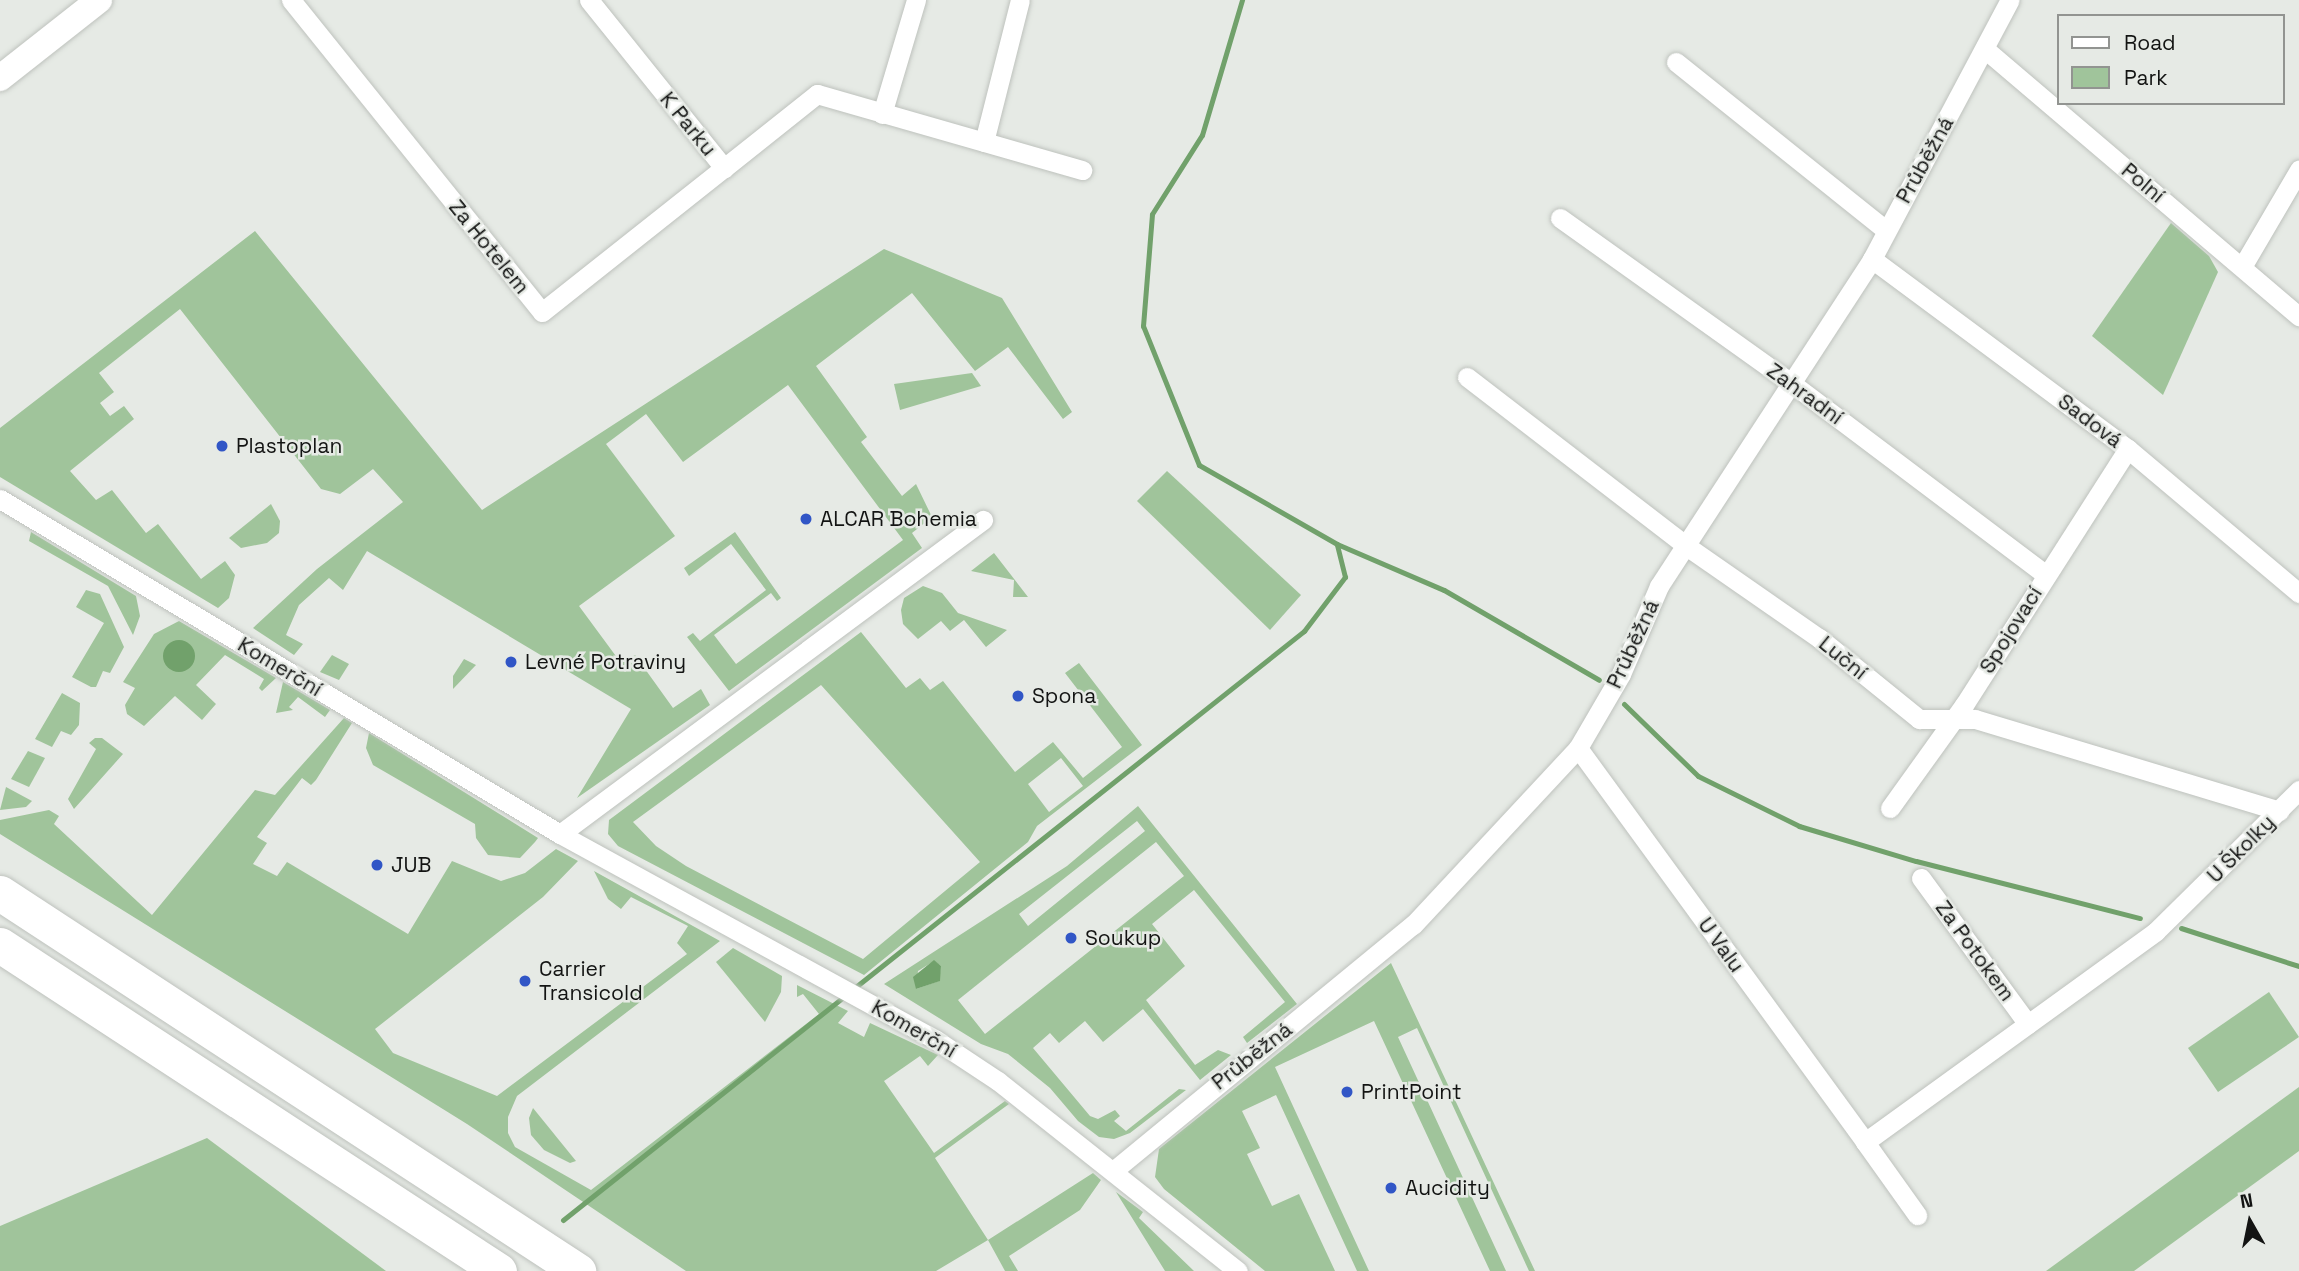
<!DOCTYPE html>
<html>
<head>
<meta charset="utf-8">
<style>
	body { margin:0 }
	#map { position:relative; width:2299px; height:1271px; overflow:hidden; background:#e6eae5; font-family:"Space Grotesk",sans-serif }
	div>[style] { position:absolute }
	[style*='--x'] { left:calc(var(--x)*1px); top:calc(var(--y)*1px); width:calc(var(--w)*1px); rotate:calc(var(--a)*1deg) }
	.green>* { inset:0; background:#a0c49b }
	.water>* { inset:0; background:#71a16b }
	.round { border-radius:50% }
	.stream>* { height:5px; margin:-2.5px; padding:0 2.5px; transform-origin:2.5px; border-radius:2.5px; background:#71a16b }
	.roads { filter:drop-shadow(0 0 2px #bec2bd) drop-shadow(0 0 2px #bec2bd) }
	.street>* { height:19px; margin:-9.5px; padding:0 9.5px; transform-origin:9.5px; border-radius:9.5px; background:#fff }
	.secondary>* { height:26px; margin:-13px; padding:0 13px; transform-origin:13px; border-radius:13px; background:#fff }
	.highway>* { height:35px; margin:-17.5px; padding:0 17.5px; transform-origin:17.5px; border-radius:17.5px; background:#fff }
	.dots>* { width:19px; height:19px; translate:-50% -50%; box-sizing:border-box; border:4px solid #e6eae5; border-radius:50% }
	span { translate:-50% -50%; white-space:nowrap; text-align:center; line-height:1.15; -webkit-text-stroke:5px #e6eae5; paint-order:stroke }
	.street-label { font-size:21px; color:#131413 }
	.poi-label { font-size:21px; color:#131413 }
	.left { translate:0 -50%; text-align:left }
	.legend { position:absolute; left:2057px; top:14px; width:228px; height:91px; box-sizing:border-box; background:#e6eae5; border:2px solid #929491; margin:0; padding:9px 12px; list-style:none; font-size:21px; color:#131413 }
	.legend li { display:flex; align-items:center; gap:14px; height:35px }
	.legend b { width:35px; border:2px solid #929491 }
	.north { position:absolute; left:2215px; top:1187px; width:70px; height:70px; -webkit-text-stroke:5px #e6eae5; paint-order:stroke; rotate:351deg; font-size:19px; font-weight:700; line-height:28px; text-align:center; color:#131413 }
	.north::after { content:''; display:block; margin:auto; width:24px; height:32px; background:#131413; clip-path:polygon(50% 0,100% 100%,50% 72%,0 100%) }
</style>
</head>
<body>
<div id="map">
	<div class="green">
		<i style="clip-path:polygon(2171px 223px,2209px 256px,2218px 272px,2163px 395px,2092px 336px)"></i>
		<i style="clip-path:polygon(255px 231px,482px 510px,884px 249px,1002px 298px,1072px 412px,1063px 419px,1008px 347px,975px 371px,912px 293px,816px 366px,867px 437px,861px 442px,902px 496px,916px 484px,932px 517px,912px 533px,922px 548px,729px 691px,687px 637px,693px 633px,700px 641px,766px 590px,731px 544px,689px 576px,684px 568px,735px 532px,781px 598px,777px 601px,771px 593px,714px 635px,736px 664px,903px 540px,788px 385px,683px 462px,646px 414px,606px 444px,675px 536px,579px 606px,621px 663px,635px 655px,673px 708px,701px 689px,710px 705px,577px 798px,631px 709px,367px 551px,343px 590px,329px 578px,299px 605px,286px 635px,303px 644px,294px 655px,253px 628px,317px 569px,403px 502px,373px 469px,340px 494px,321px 489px,180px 309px,99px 373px,114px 392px,100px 403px,110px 416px,124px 406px,134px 419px,70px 471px,96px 500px,112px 490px,146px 533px,158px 524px,201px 579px,225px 561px,235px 575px,229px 598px,218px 608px,0 477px,0 428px)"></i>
		<i style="clip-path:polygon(972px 373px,981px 386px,900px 410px,894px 384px)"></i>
		<i style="clip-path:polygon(1167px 471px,1301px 595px,1270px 630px,1137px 501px)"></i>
		<i style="clip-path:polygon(271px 504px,280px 521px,279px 533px,267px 543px,241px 548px,229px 538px)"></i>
		<i style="clip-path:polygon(31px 532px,136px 596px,140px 616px,133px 635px,108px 586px,29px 541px)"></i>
		<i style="clip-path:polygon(994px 553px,1028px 597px,1013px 597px,1014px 580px,971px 571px)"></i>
		<i style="clip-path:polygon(923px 586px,942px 593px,958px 613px,1007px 630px,986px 647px,964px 620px,950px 631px,941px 621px,918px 639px,903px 624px,901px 610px,904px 598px)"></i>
		<i style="clip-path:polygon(86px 590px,100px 594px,124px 647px,110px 673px,103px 671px,96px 687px,91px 687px,72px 677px,104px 623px,76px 607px)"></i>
		<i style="clip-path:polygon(179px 621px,276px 678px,262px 691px,259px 688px,264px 679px,225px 655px,196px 685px,216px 704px,202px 720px,175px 696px,144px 726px,127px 714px,125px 705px,135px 688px,123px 682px,154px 634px)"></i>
		<i style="clip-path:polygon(evenodd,861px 632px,906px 688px,920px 678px,930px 690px,943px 681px,1015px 772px,1053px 742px,1083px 778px,1122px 747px,1065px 673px,1079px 663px,1142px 745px,1037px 826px,1028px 842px,864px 975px,618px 846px,608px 834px,609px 820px,861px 632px,821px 685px,980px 862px,863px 959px,686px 866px,656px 846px,633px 822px,821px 685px,861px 632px,1061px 758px,1083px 786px,1049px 812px,1028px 784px,1061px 758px)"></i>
		<i style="clip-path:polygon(332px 655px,349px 664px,339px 680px,320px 672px)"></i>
		<i style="clip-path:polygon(464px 659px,476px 665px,453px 689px,453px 676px)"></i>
		<i style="clip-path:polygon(283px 682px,330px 710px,325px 717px,298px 697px,289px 707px,293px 710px,276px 713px)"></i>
		<i style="clip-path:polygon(62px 693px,80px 703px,79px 725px,71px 735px,61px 731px,52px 747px,35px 739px)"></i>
		<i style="clip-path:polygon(344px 718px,352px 723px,316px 780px,311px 785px,302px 778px,257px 837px,267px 843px,253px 864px,277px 876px,287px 862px,408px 934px,452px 861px,501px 881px,525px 873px,556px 849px,578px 861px,543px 897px,375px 1029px,393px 1053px,497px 1096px,687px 954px,677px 943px,688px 926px,631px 897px,621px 909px,608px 899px,594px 871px,720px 941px,517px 1096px,508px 1117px,508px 1133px,515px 1147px,591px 1190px,819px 1014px,803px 994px,797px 997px,797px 985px,848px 1011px,838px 1023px,864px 1037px,870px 1023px,938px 1055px,928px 1066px,920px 1056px,884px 1081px,934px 1153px,1005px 1101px,1009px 1104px,935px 1158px,988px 1240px,1093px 1173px,1101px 1180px,1080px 1210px,1009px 1256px,1018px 1271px,1005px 1271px,988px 1240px,936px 1271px,686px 1271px,467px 1124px,0 834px,0 820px,49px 810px,59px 816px,54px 824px,152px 915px,255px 790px,275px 795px)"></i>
		<i style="clip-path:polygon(369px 733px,538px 838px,535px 842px,520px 858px,488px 855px,476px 838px,475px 824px,373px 765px,366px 748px)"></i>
		<i style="clip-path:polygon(95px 738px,102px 738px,123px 754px,74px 809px,68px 799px,96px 749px,89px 743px)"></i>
		<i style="clip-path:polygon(28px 751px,45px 758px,29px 787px,11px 779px)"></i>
		<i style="clip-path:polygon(6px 787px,32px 801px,26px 807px,0 810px)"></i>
		<i style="clip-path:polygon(evenodd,1138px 806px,1297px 1004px,1247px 1043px,1243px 1037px,1285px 1002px,1194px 890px,1152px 924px,1185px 966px,1146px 1000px,1195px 1065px,1218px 1050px,1231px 1055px,1200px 1080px,1143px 1009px,1103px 1042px,1085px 1021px,1059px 1043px,1050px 1033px,1033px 1048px,1090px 1116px,1098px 1119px,1115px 1110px,1120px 1116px,1114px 1121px,1126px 1131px,1179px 1089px,1186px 1090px,1130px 1133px,1114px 1139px,1099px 1137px,1078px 1121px,1050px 1088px,1008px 1054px,981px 1044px,884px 984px,1067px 866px,1138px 806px,1137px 821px,1145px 831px,1028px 926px,1019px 914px,1137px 821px,1138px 806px,1156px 842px,1184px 876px,985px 1034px,958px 1000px,1156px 842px,1138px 806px,934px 961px,941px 966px,939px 981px,916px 989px,918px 971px,934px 961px)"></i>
		<i style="clip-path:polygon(733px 948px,782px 976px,781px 992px,765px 1022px,716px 962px)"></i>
		<i style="clip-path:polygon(1391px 963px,1535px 1271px,1529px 1271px,1417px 1028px,1398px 1037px,1506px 1271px,1490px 1271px,1374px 1021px,1275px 1067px,1369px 1271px,1357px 1271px,1276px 1095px,1242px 1111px,1260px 1148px,1247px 1154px,1272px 1206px,1299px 1194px,1335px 1271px,1265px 1271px,1164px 1189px,1155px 1177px,1159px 1149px)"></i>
		<i style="clip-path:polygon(2269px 992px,2299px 1037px,2218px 1092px,2188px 1048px)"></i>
		<i style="clip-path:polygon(2299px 1087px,2299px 1151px,2134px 1271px,2046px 1271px)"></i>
		<i style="clip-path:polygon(533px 1108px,576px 1161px,570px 1163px,544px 1150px,531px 1135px,529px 1118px)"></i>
		<i style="clip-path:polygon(207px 1138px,386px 1271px,0 1271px,0 1226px)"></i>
		<i style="clip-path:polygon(1116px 1192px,1143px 1212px,1139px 1218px,1194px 1271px,1165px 1271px)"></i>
	</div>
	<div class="water">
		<i class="round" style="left:163px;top:640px;width:32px;height:32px"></i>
		<i style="clip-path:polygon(934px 960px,941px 966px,940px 981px,916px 989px,913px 977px)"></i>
	</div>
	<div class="stream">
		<i style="--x:1337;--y:544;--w:116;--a:23.3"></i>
		<i style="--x:1444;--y:590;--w:179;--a:30.1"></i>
		<i style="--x:1624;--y:704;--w:103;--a:44.2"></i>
		<i style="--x:1698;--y:776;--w:113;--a:26.3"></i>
		<i style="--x:1799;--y:826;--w:122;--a:16.7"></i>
		<i style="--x:1916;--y:861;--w:231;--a:14.3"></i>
		<i style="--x:2181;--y:928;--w:124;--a:17.9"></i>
		<i style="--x:853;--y:989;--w:576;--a:-38.44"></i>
		<i style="--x:1304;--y:631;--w:68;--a:-52.8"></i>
		<i style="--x:1345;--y:577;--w:34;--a:-104"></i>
		<i style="--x:1337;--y:544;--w:159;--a:-150.2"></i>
		<i style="--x:1199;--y:465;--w:150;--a:-111.9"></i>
		<i style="--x:1143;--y:326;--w:112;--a:-85.4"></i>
		<i style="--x:1152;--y:214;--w:93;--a:-57.7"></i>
		<i style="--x:1202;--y:135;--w:141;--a:-73.5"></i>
		<i style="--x:563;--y:1220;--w:360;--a:-38.5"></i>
	</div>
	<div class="roads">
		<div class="street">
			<i style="--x:291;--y:0;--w:400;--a:51.2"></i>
			<i style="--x:542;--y:312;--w:232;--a:-38.4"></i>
			<i style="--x:589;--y:0;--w:216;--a:51.2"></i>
			<i style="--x:724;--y:168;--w:119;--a:-38.5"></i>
			<i style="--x:817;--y:94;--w:276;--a:16"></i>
			<i style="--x:1986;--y:50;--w:411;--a:40.4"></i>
			<i style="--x:1676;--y:62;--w:269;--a:38.7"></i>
			<i style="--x:882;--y:114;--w:119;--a:-73.4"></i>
			<i style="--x:984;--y:142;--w:146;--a:-75.8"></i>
			<i style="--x:1560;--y:218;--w:287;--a:35.5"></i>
			<i style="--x:1794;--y:385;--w:316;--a:37"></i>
			<i style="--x:1872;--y:259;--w:319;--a:36.6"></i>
			<i style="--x:2128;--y:449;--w:224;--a:40.1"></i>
			<i style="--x:2242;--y:267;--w:113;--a:-59.6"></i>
			<i style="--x:1467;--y:377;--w:275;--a:37.6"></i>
			<i style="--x:1685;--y:545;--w:163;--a:34.8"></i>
			<i style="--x:1819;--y:638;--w:129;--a:39"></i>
			<i style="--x:1919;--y:719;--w:56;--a:0"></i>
			<i style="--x:1975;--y:719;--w:318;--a:16.8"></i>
			<i style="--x:0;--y:499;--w:653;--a:30.89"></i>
			<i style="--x:560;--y:834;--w:429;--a:28.7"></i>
			<i style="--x:936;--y:1040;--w:74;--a:33.5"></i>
			<i style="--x:998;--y:1081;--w:306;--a:38.4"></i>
			<i style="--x:1578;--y:748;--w:487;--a:53.9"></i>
			<i style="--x:1865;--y:1142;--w:359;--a:-35.9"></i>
			<i style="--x:2156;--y:931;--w:201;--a:-44.6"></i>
			<i style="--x:1890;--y:808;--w:127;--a:-54.3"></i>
			<i style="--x:1964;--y:705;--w:304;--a:-57.4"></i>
			<i style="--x:560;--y:834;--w:527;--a:-36.59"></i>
			<i style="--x:1921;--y:878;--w:181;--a:53.8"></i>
			<i style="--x:1865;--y:1142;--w:90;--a:54.5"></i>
			<i style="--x:1113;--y:1171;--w:388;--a:-39.4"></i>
			<i style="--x:1413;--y:925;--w:242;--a:-47"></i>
			<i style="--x:1578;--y:748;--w:86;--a:-59.8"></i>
			<i style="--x:1621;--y:674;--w:96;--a:-66.6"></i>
			<i style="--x:1659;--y:586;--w:390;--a:-56.9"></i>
			<i style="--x:1872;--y:259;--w:293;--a:-62"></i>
		</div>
		<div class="secondary">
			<i style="--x:0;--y:78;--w:126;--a:-38.2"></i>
		</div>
		<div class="highway">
			<i style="--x:0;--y:893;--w:691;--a:33.18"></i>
			<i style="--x:0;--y:945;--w:596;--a:33.16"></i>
		</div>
	</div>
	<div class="dots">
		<i style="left:222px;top:446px;background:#3156c6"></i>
		<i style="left:806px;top:519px;background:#3156c6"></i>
		<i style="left:511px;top:662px;background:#3156c6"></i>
		<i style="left:1018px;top:696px;background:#3156c6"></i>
		<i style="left:377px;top:865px;background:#3156c6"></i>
		<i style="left:1071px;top:938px;background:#3156c6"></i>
		<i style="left:525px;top:981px;background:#3156c6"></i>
		<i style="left:1347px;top:1092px;background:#3156c6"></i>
		<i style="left:1391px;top:1188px;background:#3156c6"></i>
	</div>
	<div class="street-label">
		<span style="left:688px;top:124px;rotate:51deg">K Parku</span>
		<span style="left:1925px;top:160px;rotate:-61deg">Průběžná</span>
		<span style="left:2143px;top:183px;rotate:40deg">Polní</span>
		<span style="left:489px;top:247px;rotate:51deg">Za Hotelem</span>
		<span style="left:1805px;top:394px;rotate:36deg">Zahradní</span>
		<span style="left:2090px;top:421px;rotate:37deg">Sadová</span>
		<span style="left:2011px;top:630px;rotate:-58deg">Spojovací</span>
		<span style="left:1633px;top:644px;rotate:-65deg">Průběžná</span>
		<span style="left:1843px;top:658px;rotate:39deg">Luční</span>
		<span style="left:280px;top:667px;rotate:31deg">Komerční</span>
		<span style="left:2241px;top:849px;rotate:-45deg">U Školky</span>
		<span style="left:1721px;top:945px;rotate:54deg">U Valu</span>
		<span style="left:1975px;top:951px;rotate:54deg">Za Potokem</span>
		<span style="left:914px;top:1029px;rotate:30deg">Komerční</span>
		<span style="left:1252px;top:1056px;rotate:-38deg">Průběžná</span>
	</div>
	<div class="poi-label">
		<span class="left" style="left:236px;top:446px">Plastoplan</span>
		<span class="left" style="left:820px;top:519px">ALCAR Bohemia</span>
		<span class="left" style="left:525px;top:662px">Levné Potraviny</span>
		<span class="left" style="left:1032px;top:696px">Spona</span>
		<span class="left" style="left:391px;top:865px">JUB</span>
		<span class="left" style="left:1085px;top:938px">Soukup</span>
		<span class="left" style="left:539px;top:981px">Carrier<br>Transicold</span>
		<span class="left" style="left:1361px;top:1092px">PrintPoint</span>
		<span class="left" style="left:1405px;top:1188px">Aucidity</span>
	</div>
	<ul class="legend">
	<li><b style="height:9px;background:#fff"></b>Road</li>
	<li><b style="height:19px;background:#a0c49b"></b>Park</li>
	</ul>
	<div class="north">N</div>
</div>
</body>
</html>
